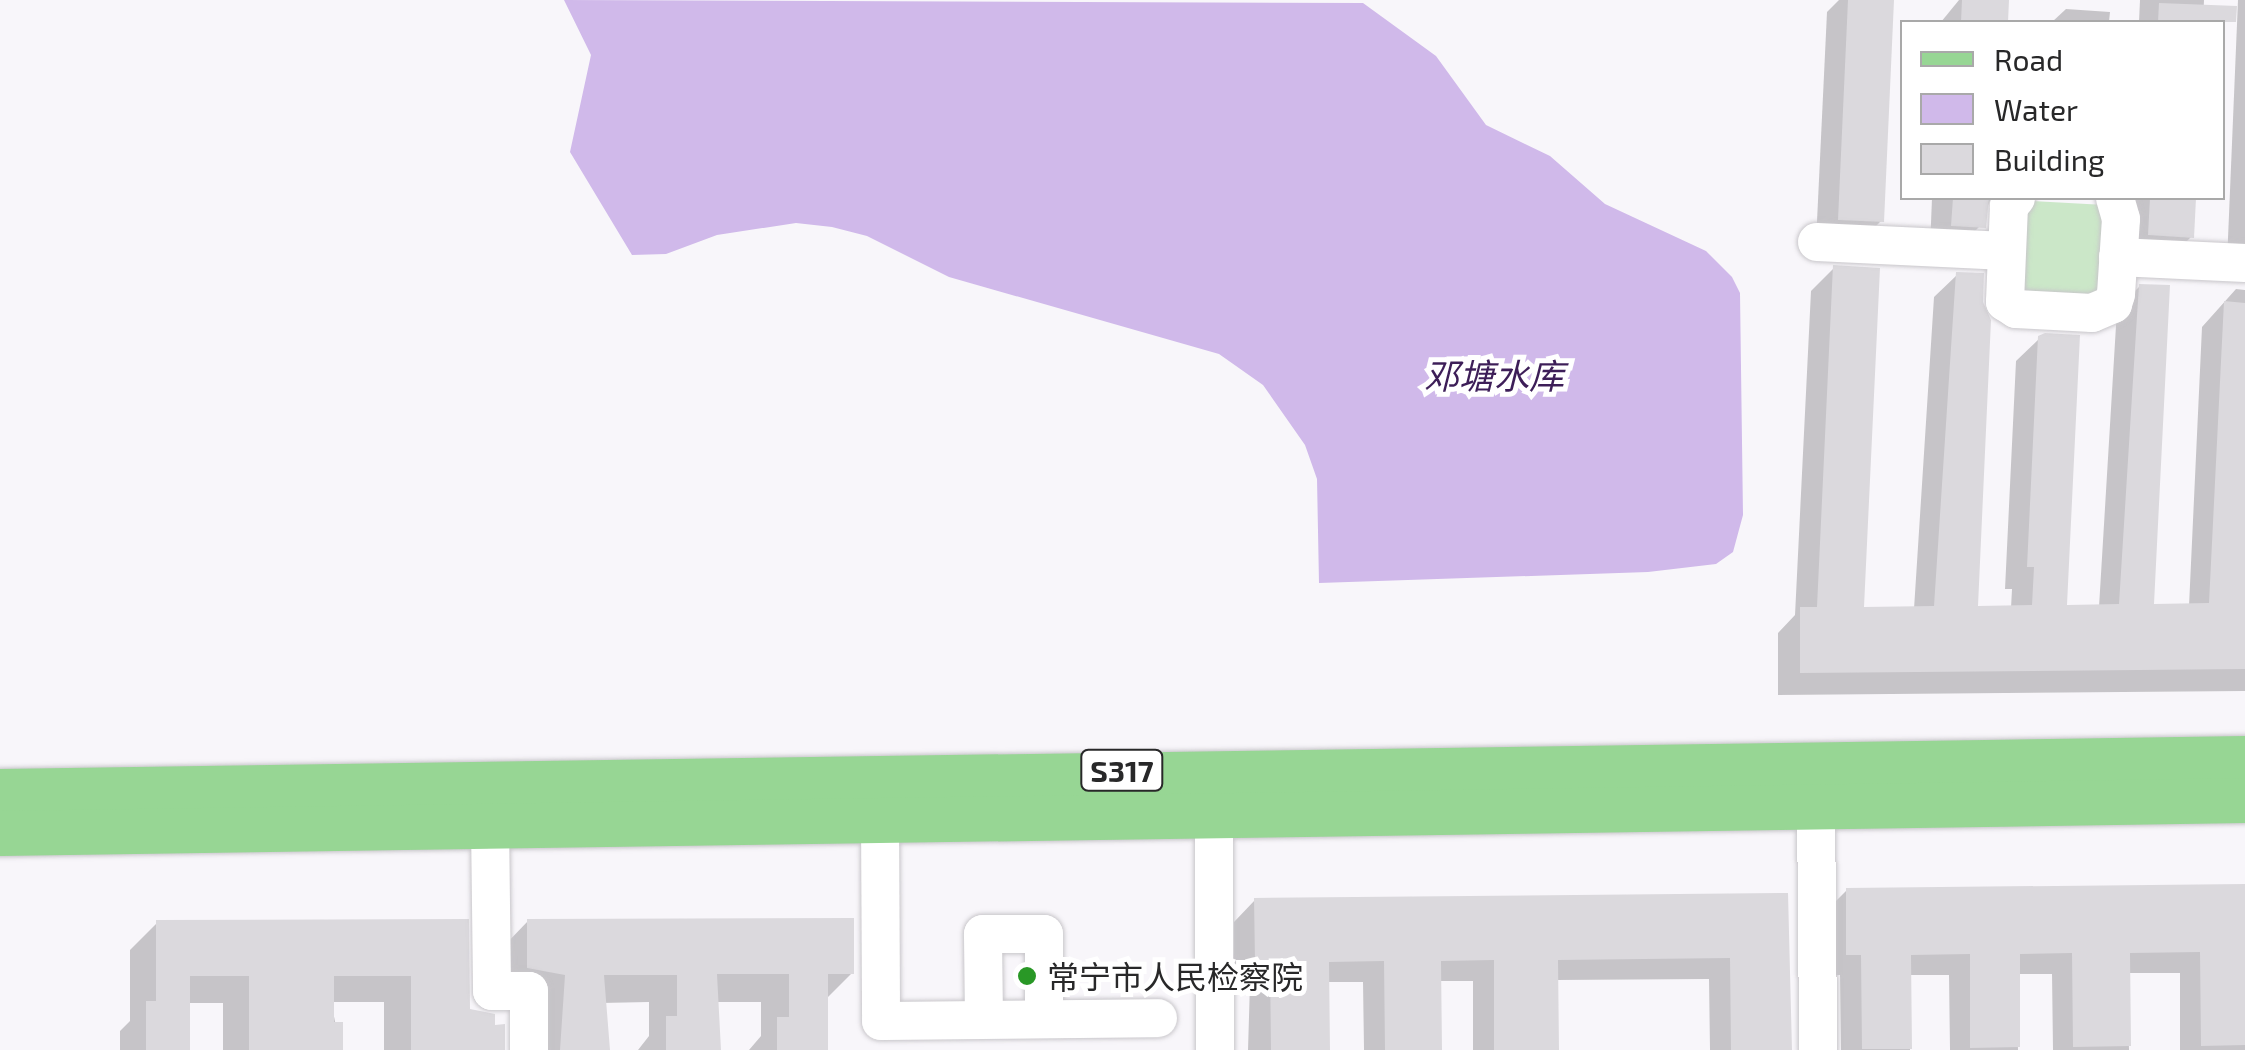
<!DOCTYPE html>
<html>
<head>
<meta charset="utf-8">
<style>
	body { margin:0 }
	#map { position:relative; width:2245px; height:1050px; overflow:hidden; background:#f8f6fa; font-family:"Exo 2","Noto Sans SC",sans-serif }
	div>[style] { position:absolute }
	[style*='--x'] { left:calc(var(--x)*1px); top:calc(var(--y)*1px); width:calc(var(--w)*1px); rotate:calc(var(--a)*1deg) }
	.green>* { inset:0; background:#cbe7c8 }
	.water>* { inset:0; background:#d0b9ea }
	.shadow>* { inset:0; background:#0003 }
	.building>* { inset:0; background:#dbd9dd }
	.roads { filter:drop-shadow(0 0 2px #c8c6ca) drop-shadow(0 0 2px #c8c6ca) }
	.minor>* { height:38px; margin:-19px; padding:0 19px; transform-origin:19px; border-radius:19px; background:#fff }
	.major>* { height:45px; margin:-22.5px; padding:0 22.5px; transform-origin:22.5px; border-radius:22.5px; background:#97d694 }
	.dots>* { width:28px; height:28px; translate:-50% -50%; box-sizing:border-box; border:5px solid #fff; border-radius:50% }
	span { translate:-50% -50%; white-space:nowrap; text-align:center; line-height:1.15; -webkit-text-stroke:10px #fff; paint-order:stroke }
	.shield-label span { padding:2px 8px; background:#fff; border:2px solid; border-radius:8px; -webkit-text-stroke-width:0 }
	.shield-label { font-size:30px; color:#282829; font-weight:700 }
	.poi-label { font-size:32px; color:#282829 }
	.left { translate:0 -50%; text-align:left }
	.water-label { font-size:35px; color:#3d1e58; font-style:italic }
	.legend { position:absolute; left:1900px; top:20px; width:325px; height:180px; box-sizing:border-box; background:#fff; border:2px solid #a9a9a9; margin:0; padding:12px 18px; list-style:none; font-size:30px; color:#282829 }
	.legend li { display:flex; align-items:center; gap:20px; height:50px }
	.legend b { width:50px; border:2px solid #a9a9a9 }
</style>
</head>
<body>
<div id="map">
	<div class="green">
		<i style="clip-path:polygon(2030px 201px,2105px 205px,2102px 296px,2020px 297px,2022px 211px)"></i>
	</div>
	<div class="water">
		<i style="clip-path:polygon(564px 0,1363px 3px,1436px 56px,1486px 125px,1550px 156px,1605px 204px,1706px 251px,1732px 277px,1740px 293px,1743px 515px,1733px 552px,1716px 564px,1648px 572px,1319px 583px,1317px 479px,1305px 445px,1263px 385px,1219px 354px,949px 277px,867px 236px,832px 227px,796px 223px,717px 235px,666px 254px,632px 255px,570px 152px,591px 55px)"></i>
	</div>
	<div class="shadow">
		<i style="clip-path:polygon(1839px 0,1892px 0,1881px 221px,1858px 244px,1816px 242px,1827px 12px)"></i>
		<i style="clip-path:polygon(1959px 0,2006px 0,2005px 22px,1941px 22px)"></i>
		<i style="clip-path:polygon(2140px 0,2204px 0,2203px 22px,2139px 22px)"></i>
		<i style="clip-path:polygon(2238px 0,2245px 0,2245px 263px,2227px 262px)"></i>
		<i style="clip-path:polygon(2066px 9px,2110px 12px,2109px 22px,2052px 22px)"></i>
		<i style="clip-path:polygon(1932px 198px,1991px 198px,1980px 226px,1957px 249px,1930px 248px)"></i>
		<i style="clip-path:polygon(2129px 198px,2194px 198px,2192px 236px,2169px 259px,2126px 257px)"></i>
		<i style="clip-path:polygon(1834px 268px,1861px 609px,1914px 609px,1934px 297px,1957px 275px,1975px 608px,2011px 608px,2012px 589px,2005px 589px,2016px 361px,2040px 338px,2065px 607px,2099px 607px,2117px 309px,2140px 286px,2151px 606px,2189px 606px,2202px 327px,2236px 289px,2245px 290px,2245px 691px,1778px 695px,1778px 633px,1795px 615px,1811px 291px)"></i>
		<i style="clip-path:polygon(2245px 887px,2245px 1050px,2180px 1050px,2180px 973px,2128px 973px,2129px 1050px,2053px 1050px,2052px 974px,2017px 974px,2018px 1050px,1950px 1050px,1949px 975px,1909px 975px,1910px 1050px,1841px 1050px,1840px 975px,1826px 976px,1825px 912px,1847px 890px)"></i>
		<i style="clip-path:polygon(1786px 896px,1790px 1050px,1710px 1050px,1709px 979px,1556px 980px,1557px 1050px,1473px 1050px,1473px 981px,1439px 981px,1440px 1050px,1364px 1050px,1363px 982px,1327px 982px,1327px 1050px,1248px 1050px,1250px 983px,1234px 983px,1234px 922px,1255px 900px)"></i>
		<i style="clip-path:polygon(466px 921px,468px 1011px,493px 1027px,502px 1050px,384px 1050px,384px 1002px,331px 1002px,341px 1050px,223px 1050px,223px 1003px,187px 1003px,187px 1050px,120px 1050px,120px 1031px,130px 1021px,130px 950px,157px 923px)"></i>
		<i style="clip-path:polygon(528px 921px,852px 973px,826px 999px,826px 1050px,749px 1050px,761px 1036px,761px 1002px,715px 1002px,715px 1050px,638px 1050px,649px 1036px,649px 1002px,601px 1003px,608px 1050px,537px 1050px,537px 1003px,500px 997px,500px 950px)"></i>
	</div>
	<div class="building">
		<i style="clip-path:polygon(1848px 0,1894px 0,1884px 222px,1838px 220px)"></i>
		<i style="clip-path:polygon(1962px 0,2009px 0,2008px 22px,1961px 22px)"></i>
		<i style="clip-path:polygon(2159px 3px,2237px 6px,2236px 22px,2158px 22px)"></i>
		<i style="clip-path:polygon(1953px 198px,1989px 198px,1986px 228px,1951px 226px)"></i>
		<i style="clip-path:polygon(2150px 198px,2196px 198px,2194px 238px,2148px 235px)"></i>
		<i style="clip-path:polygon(1833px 265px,1880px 268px,1864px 607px,1934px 606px,1956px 272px,1984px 273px,1983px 302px,1991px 320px,1978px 606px,2032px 605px,2034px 567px,2027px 567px,2038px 336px,2045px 333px,2080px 335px,2067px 605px,2119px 604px,2139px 284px,2170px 285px,2154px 604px,2209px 603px,2224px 301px,2245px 303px,2245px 669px,1800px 673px,1800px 607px,1817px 607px)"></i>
		<i style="clip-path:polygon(2245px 884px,2245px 1045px,2201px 1046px,2200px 952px,2130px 953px,2131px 1046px,2073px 1047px,2072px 953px,2020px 954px,2020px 1047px,1970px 1048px,1970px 954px,1911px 955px,1912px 1049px,1862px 1049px,1861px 955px,1846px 955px,1846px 888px)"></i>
		<i style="clip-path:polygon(1788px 893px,1792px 1050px,1731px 1050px,1730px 958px,1558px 960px,1559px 1050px,1494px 1050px,1494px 960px,1441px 961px,1442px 1050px,1385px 1050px,1384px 961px,1329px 962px,1330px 1050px,1271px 1050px,1270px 962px,1255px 962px,1254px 898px)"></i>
		<i style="clip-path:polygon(854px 918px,854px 974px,828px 974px,828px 1050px,777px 1050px,777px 1017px,789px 1017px,789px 974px,717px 974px,721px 1050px,666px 1050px,666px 1016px,677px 1016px,677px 975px,604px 975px,610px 1050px,560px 1050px,565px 975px,527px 968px,527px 919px)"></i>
		<i style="clip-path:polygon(469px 919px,470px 1009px,495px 1014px,495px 1025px,505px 1024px,505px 1050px,411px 1050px,411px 976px,334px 976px,334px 1022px,343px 1022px,343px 1050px,249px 1050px,249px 976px,190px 976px,190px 1050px,146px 1050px,146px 1001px,156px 1001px,156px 920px)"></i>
	</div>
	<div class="roads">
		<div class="minor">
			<i style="--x:2016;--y:198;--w:11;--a:131"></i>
			<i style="--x:2009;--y:206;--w:96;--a:92.4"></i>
			<i style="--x:2005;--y:302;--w:13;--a:32"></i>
			<i style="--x:2016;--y:309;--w:76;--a:3"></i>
			<i style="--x:2092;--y:313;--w:23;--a:-23"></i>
			<i style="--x:2113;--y:304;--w:10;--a:-73"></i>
			<i style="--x:2116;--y:294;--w:75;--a:-86.2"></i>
			<i style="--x:2121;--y:219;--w:22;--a:-106"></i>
			<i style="--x:1817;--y:242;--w:189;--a:2.7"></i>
			<i style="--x:2118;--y:257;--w:127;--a:2.7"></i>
			<i style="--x:1816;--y:804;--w:246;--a:89.5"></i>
			<i style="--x:1214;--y:811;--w:239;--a:89.8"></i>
			<i style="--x:880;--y:816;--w:205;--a:89.7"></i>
			<i style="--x:881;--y:1021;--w:277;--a:-0.6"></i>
			<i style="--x:490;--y:823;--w:168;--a:89.3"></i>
			<i style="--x:492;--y:991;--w:37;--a:0"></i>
			<i style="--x:529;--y:991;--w:59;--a:90"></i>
			<i style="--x:984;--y:1019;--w:85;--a:-90.7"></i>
			<i style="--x:983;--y:934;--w:61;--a:0"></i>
			<i style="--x:1044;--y:934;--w:85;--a:90"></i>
		</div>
		<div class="major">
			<i style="--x:0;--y:791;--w:2245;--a:-0.84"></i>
			<i style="--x:0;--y:833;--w:2245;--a:-0.84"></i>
		</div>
	</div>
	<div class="dots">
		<i style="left:1027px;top:976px;background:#299826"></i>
	</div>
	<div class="shield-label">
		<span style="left:1122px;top:770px">S317</span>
	</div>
	<div class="poi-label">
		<span class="left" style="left:1047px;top:976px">常宁市人民检察院</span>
	</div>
	<div class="water-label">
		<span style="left:1494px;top:375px">邓塘水库</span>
	</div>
	<ul class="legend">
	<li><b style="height:12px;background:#97d694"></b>Road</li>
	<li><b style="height:28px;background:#d0b9ea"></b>Water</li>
	<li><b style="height:28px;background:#dbd9dd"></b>Building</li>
	</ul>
</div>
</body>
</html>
